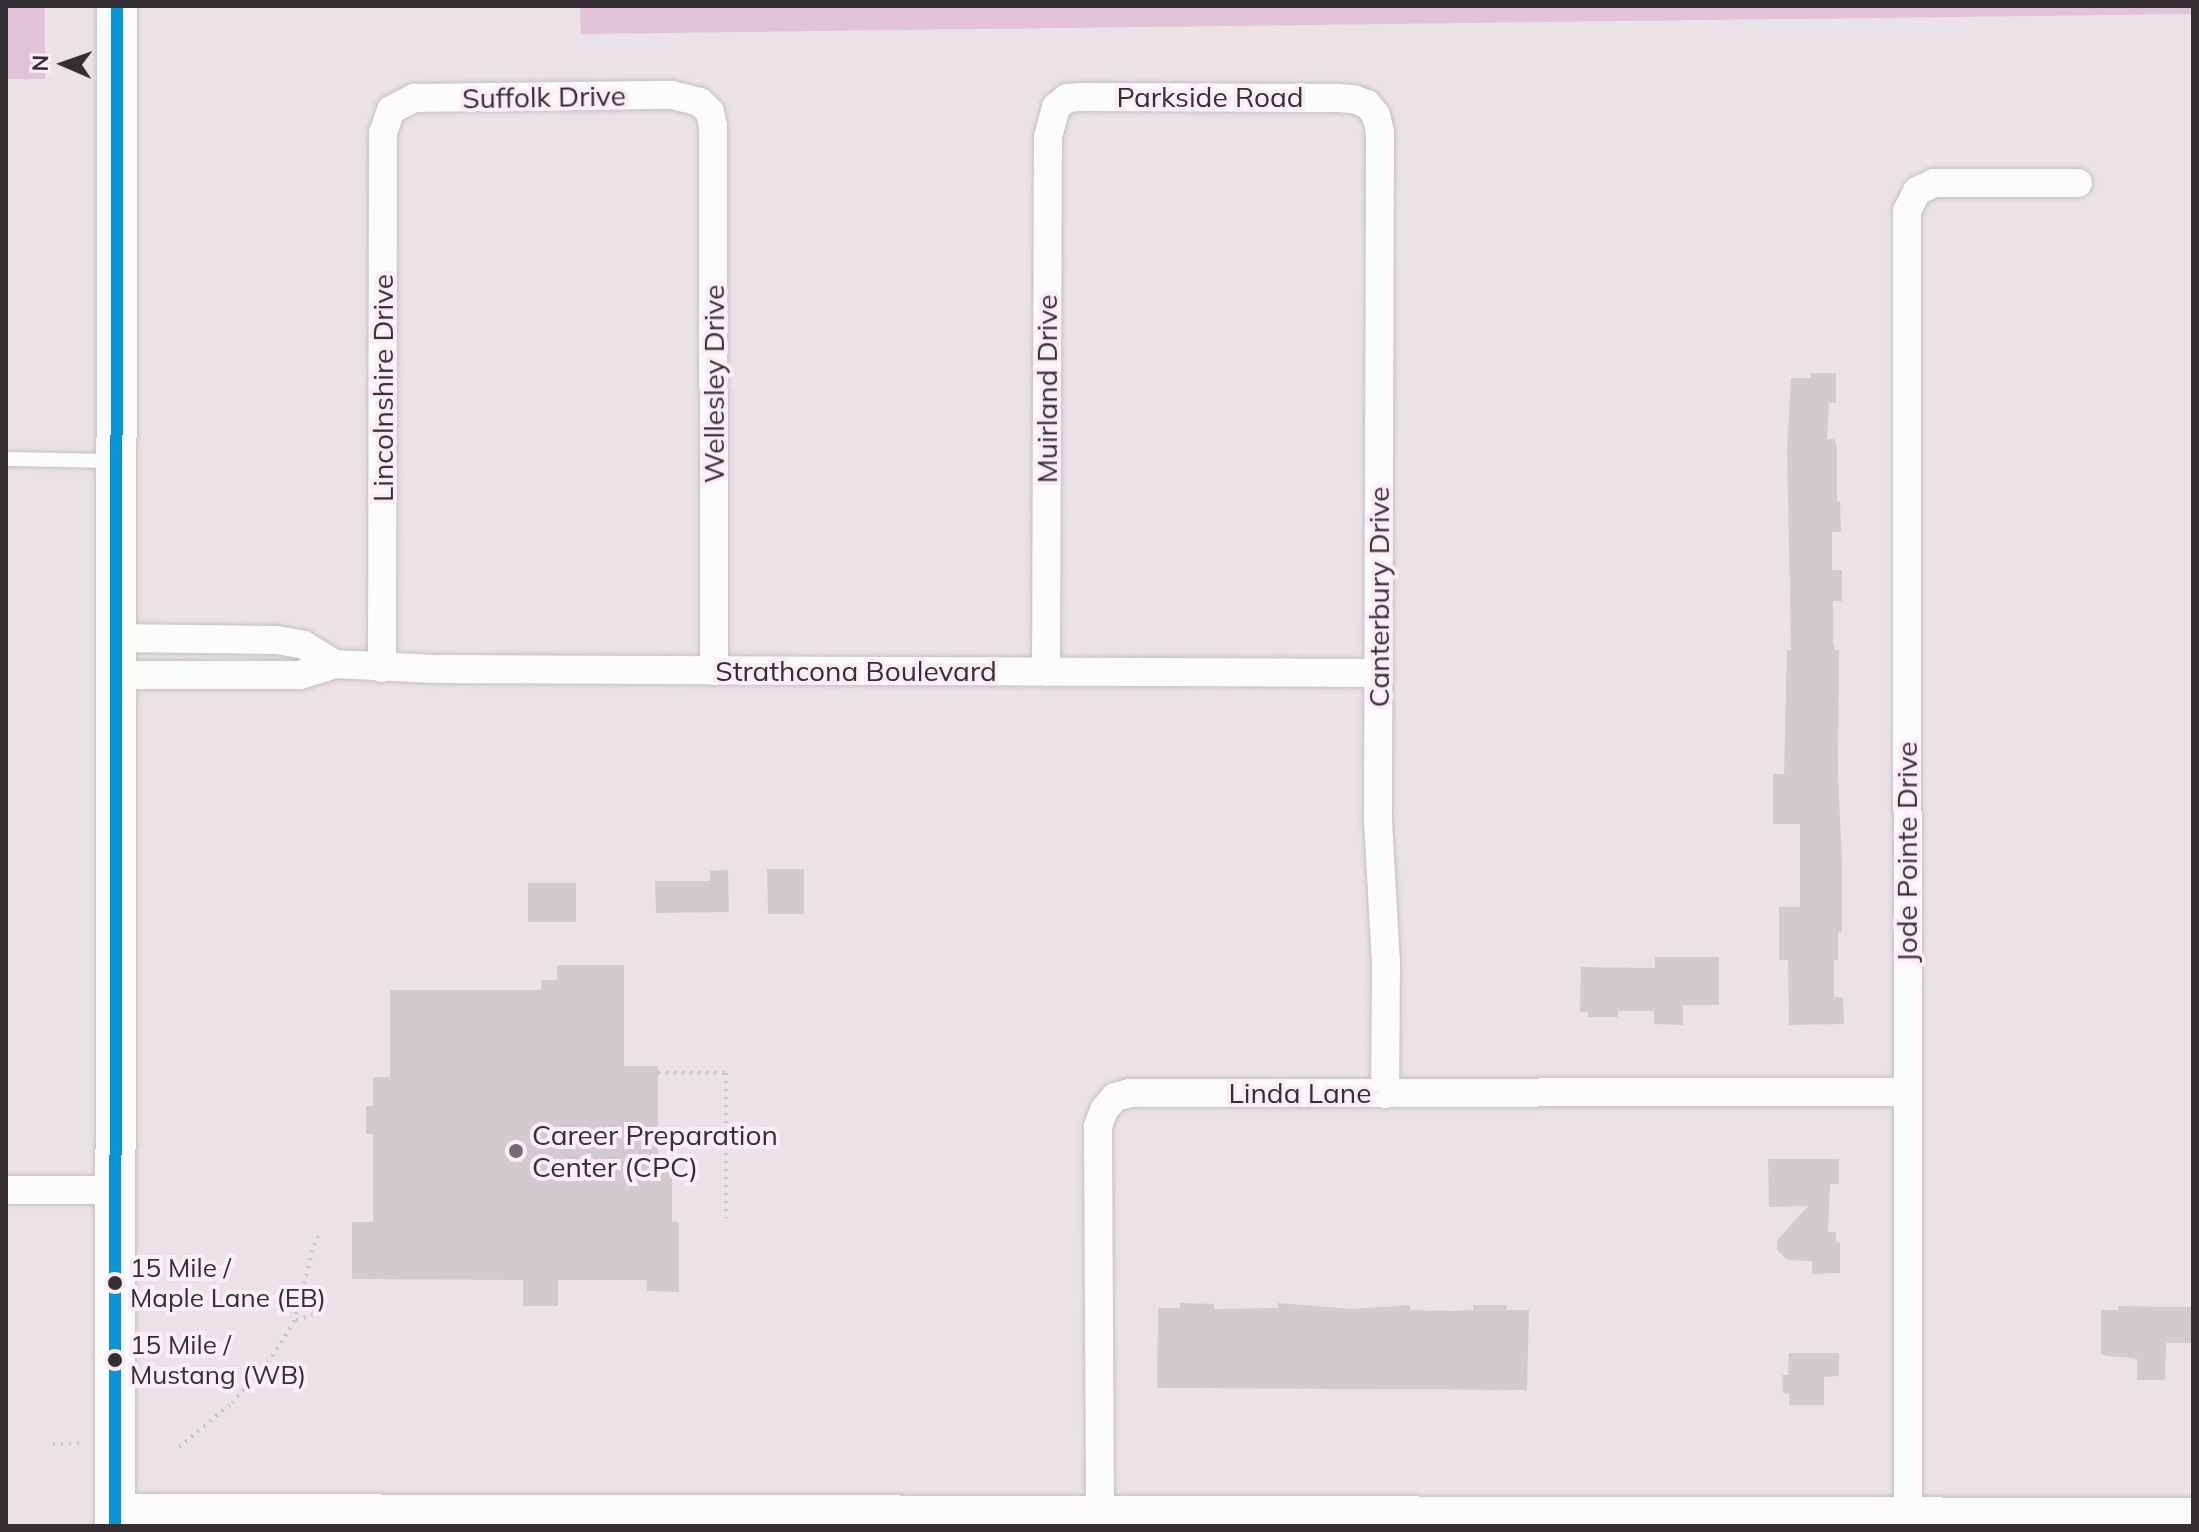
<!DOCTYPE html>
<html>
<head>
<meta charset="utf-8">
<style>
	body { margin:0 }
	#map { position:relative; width:2199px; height:1532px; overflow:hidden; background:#eae2e7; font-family:Mulish,sans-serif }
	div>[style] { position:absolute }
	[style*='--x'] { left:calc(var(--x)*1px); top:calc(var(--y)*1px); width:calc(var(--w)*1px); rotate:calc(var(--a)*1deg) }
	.green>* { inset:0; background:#e2c2d6 }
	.building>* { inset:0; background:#d1cbcf }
	.path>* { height:4px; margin-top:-2px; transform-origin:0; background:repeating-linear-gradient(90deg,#c6c4c6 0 2px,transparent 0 8px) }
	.roads { filter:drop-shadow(0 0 2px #c4bfc2) drop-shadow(0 0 2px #c4bfc2) }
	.service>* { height:14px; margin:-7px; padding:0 7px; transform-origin:7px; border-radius:7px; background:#fcfbfb }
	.minor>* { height:28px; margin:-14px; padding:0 14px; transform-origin:14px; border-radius:14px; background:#fcfbfb }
	.tertiary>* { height:34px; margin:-17px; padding:0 17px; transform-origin:17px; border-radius:17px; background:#fcfbfb }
	.secondary>* { height:40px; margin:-20px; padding:0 20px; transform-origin:20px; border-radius:20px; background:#fcfbfb }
	.bus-1>* { height:12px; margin:-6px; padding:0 6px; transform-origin:6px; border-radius:6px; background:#0696d7 }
	.dots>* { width:22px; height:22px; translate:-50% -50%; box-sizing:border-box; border:4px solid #fcecf5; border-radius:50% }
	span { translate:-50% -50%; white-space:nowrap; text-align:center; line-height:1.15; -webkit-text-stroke:8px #fcecf5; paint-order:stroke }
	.bus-label { font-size:26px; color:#352f33 }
	.left { translate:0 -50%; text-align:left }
	.street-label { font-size:28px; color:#352f33 }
	.poi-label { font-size:28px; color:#352f33 }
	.frame { position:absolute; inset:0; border:8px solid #352f33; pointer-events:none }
	.north { position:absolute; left:24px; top:24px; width:80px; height:80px; -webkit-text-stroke:6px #fcecf5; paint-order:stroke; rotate:272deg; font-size:22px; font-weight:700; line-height:32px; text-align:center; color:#352f33 }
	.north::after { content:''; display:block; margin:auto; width:28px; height:36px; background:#352f33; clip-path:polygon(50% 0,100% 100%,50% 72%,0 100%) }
</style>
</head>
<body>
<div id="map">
	<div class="green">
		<i style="clip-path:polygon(6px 6px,45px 6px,45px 79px,6px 79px)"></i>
		<i style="clip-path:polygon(580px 6px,2193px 6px,2193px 14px,581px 34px)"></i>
	</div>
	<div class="building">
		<i style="clip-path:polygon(1811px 373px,1836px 373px,1836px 403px,1829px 403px,1827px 439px,1834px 439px,1837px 447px,1837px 501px,1840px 501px,1841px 532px,1832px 532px,1832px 570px,1842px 570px,1842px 601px,1833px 601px,1833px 642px,1835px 650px,1839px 650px,1838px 774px,1842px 862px,1842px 932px,1838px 932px,1838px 960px,1834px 960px,1834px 997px,1843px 997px,1844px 1024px,1789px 1025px,1788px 960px,1779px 960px,1779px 907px,1800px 907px,1800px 824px,1773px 824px,1773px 774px,1784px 774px,1787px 650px,1791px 650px,1787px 448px,1791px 378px,1811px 378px)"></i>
		<i style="clip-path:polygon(767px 869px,804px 869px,804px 914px,768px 914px)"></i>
		<i style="clip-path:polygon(728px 870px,729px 912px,656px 913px,655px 881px,710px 881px,710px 871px)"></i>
		<i style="clip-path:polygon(528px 883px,576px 883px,576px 922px,528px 922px)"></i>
		<i style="clip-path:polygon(1655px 957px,1719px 957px,1719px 1005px,1683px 1005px,1683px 1025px,1654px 1024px,1654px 1011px,1618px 1011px,1618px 1017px,1588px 1017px,1588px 1012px,1580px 1012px,1581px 967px,1655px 968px)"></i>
		<i style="clip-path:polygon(557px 965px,624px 965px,624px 1066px,658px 1066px,658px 1167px,672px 1167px,672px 1222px,679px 1222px,679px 1292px,647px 1291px,647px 1280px,558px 1280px,558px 1306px,523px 1306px,523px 1280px,352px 1279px,352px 1222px,373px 1222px,373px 1134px,366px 1134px,366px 1106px,373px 1106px,373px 1077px,390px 1077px,390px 990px,541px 990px,541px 980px,557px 980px)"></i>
		<i style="clip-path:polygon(1768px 1159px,1839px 1159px,1839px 1184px,1830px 1184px,1828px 1232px,1836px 1232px,1836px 1242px,1840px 1243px,1840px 1273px,1812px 1274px,1812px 1261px,1787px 1260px,1777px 1250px,1777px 1240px,1808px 1206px,1769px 1207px)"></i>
		<i style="clip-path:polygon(1180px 1303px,1214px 1304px,1214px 1309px,1278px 1308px,1278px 1303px,1352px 1309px,1410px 1305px,1410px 1310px,1451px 1311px,1473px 1310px,1473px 1305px,1507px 1305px,1506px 1310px,1529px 1310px,1527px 1390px,1157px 1388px,1158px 1308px,1180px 1308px)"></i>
		<i style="clip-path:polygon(2118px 1306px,2193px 1307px,2193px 1343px,2166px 1343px,2165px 1380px,2137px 1380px,2137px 1359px,2101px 1355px,2101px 1310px,2118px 1310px)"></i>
		<i style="clip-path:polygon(1789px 1353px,1839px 1353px,1839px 1376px,1824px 1377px,1824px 1405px,1789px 1405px,1789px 1394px,1783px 1393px,1782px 1375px,1788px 1375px)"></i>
	</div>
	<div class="path">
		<i style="--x:557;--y:6;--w:35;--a:0"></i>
		<i style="--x:658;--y:1073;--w:68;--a:0"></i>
		<i style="--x:726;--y:1073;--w:145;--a:90"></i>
		<i style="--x:296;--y:1320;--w:28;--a:-18"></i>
		<i style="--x:53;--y:1444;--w:31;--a:-2"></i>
		<i style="--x:179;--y:1447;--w:69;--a:-39.7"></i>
		<i style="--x:232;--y:1403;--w:54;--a:-48"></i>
		<i style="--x:268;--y:1363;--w:49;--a:-57.6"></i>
		<i style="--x:294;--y:1322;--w:80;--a:-75.4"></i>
		<i style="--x:314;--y:1245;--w:16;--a:-63"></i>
	</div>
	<div class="roads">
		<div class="service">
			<i style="--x:6;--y:459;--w:108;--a:1.1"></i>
		</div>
		<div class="minor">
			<i style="--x:117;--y:638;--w:160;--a:0.7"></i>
			<i style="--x:277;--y:640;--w:27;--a:10"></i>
			<i style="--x:304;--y:645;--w:36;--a:32"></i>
			<i style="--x:382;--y:668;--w:535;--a:-89.89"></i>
			<i style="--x:383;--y:133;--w:24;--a:-71"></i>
			<i style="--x:391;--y:110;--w:26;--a:-28"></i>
			<i style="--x:414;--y:98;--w:258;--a:-0.7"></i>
			<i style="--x:672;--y:95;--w:29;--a:14"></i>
			<i style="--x:700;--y:102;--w:14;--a:45"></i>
			<i style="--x:710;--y:112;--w:14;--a:78"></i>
			<i style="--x:713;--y:126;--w:545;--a:89.89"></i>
			<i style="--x:1046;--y:672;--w:535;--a:-89.79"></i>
			<i style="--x:1048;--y:137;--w:31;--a:-75"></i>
			<i style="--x:1056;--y:107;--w:14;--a:-39"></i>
			<i style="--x:1067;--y:98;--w:14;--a:-4"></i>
			<i style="--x:1081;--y:97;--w:256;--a:0.2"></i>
			<i style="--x:1337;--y:98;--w:16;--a:4"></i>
			<i style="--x:1353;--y:99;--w:15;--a:20"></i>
			<i style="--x:1367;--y:104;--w:14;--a:51"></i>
			<i style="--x:1376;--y:115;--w:17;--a:77"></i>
			<i style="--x:1380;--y:132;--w:689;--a:90.17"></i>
			<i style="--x:1378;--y:821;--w:142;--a:86.8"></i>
			<i style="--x:1386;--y:963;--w:131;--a:90.4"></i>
			<i style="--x:116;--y:675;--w:184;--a:0"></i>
			<i style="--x:300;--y:675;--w:37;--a:-17"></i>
			<i style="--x:335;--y:664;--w:100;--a:2.9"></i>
			<i style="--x:435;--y:669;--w:943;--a:0.24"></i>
			<i style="--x:6;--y:1190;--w:109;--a:0"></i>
			<i style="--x:1100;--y:1513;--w:387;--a:-90.3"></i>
			<i style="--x:1098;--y:1126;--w:17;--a:-69"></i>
			<i style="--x:1104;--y:1110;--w:17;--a:-50"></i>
			<i style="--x:1115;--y:1097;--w:16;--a:-15"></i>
			<i style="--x:1130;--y:1093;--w:777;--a:-0.07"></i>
			<i style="--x:1908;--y:1515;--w:1304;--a:-90.04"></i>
			<i style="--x:1907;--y:211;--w:22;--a:-63"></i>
			<i style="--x:1917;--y:191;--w:19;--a:-25"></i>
			<i style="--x:1934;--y:183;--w:144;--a:0"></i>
		</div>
		<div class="tertiary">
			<i style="--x:115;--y:1511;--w:2078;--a:0.11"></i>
		</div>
		<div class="secondary">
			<i style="--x:115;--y:1526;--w:1520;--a:-89.92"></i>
		</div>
	</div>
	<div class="bus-1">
		<i style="--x:115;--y:1526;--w:1520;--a:-89.92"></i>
	</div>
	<div class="dots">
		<i style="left:516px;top:1151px;background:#746e72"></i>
		<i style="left:115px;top:1283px;background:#352f33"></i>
		<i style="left:115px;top:1360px;background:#352f33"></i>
	</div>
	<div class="bus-label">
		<span class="left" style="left:130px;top:1283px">15 Mile /<br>Maple Lane (EB)</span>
		<span class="left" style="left:130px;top:1360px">15 Mile /<br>Mustang (WB)</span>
	</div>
	<div class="street-label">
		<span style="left:544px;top:97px;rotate:-1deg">Suffolk Drive</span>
		<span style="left:1210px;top:97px">Parkside Road</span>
		<span style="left:714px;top:384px;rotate:-90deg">Wellesley Drive</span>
		<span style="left:383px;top:388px;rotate:-90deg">Lincolnshire Drive</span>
		<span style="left:1047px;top:389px;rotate:-90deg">Muirland Drive</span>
		<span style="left:1379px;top:597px;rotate:-90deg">Canterbury Drive</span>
		<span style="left:856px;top:671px">Strathcona Boulevard</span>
		<span style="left:1907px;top:852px;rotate:-90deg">Jode Pointe Drive</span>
		<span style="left:1300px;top:1093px">Linda Lane</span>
	</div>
	<div class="poi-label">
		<span class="left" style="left:532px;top:1151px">Career Preparation<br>Center (CPC)</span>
	</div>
	<div class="frame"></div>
	<div class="north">N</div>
</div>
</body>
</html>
